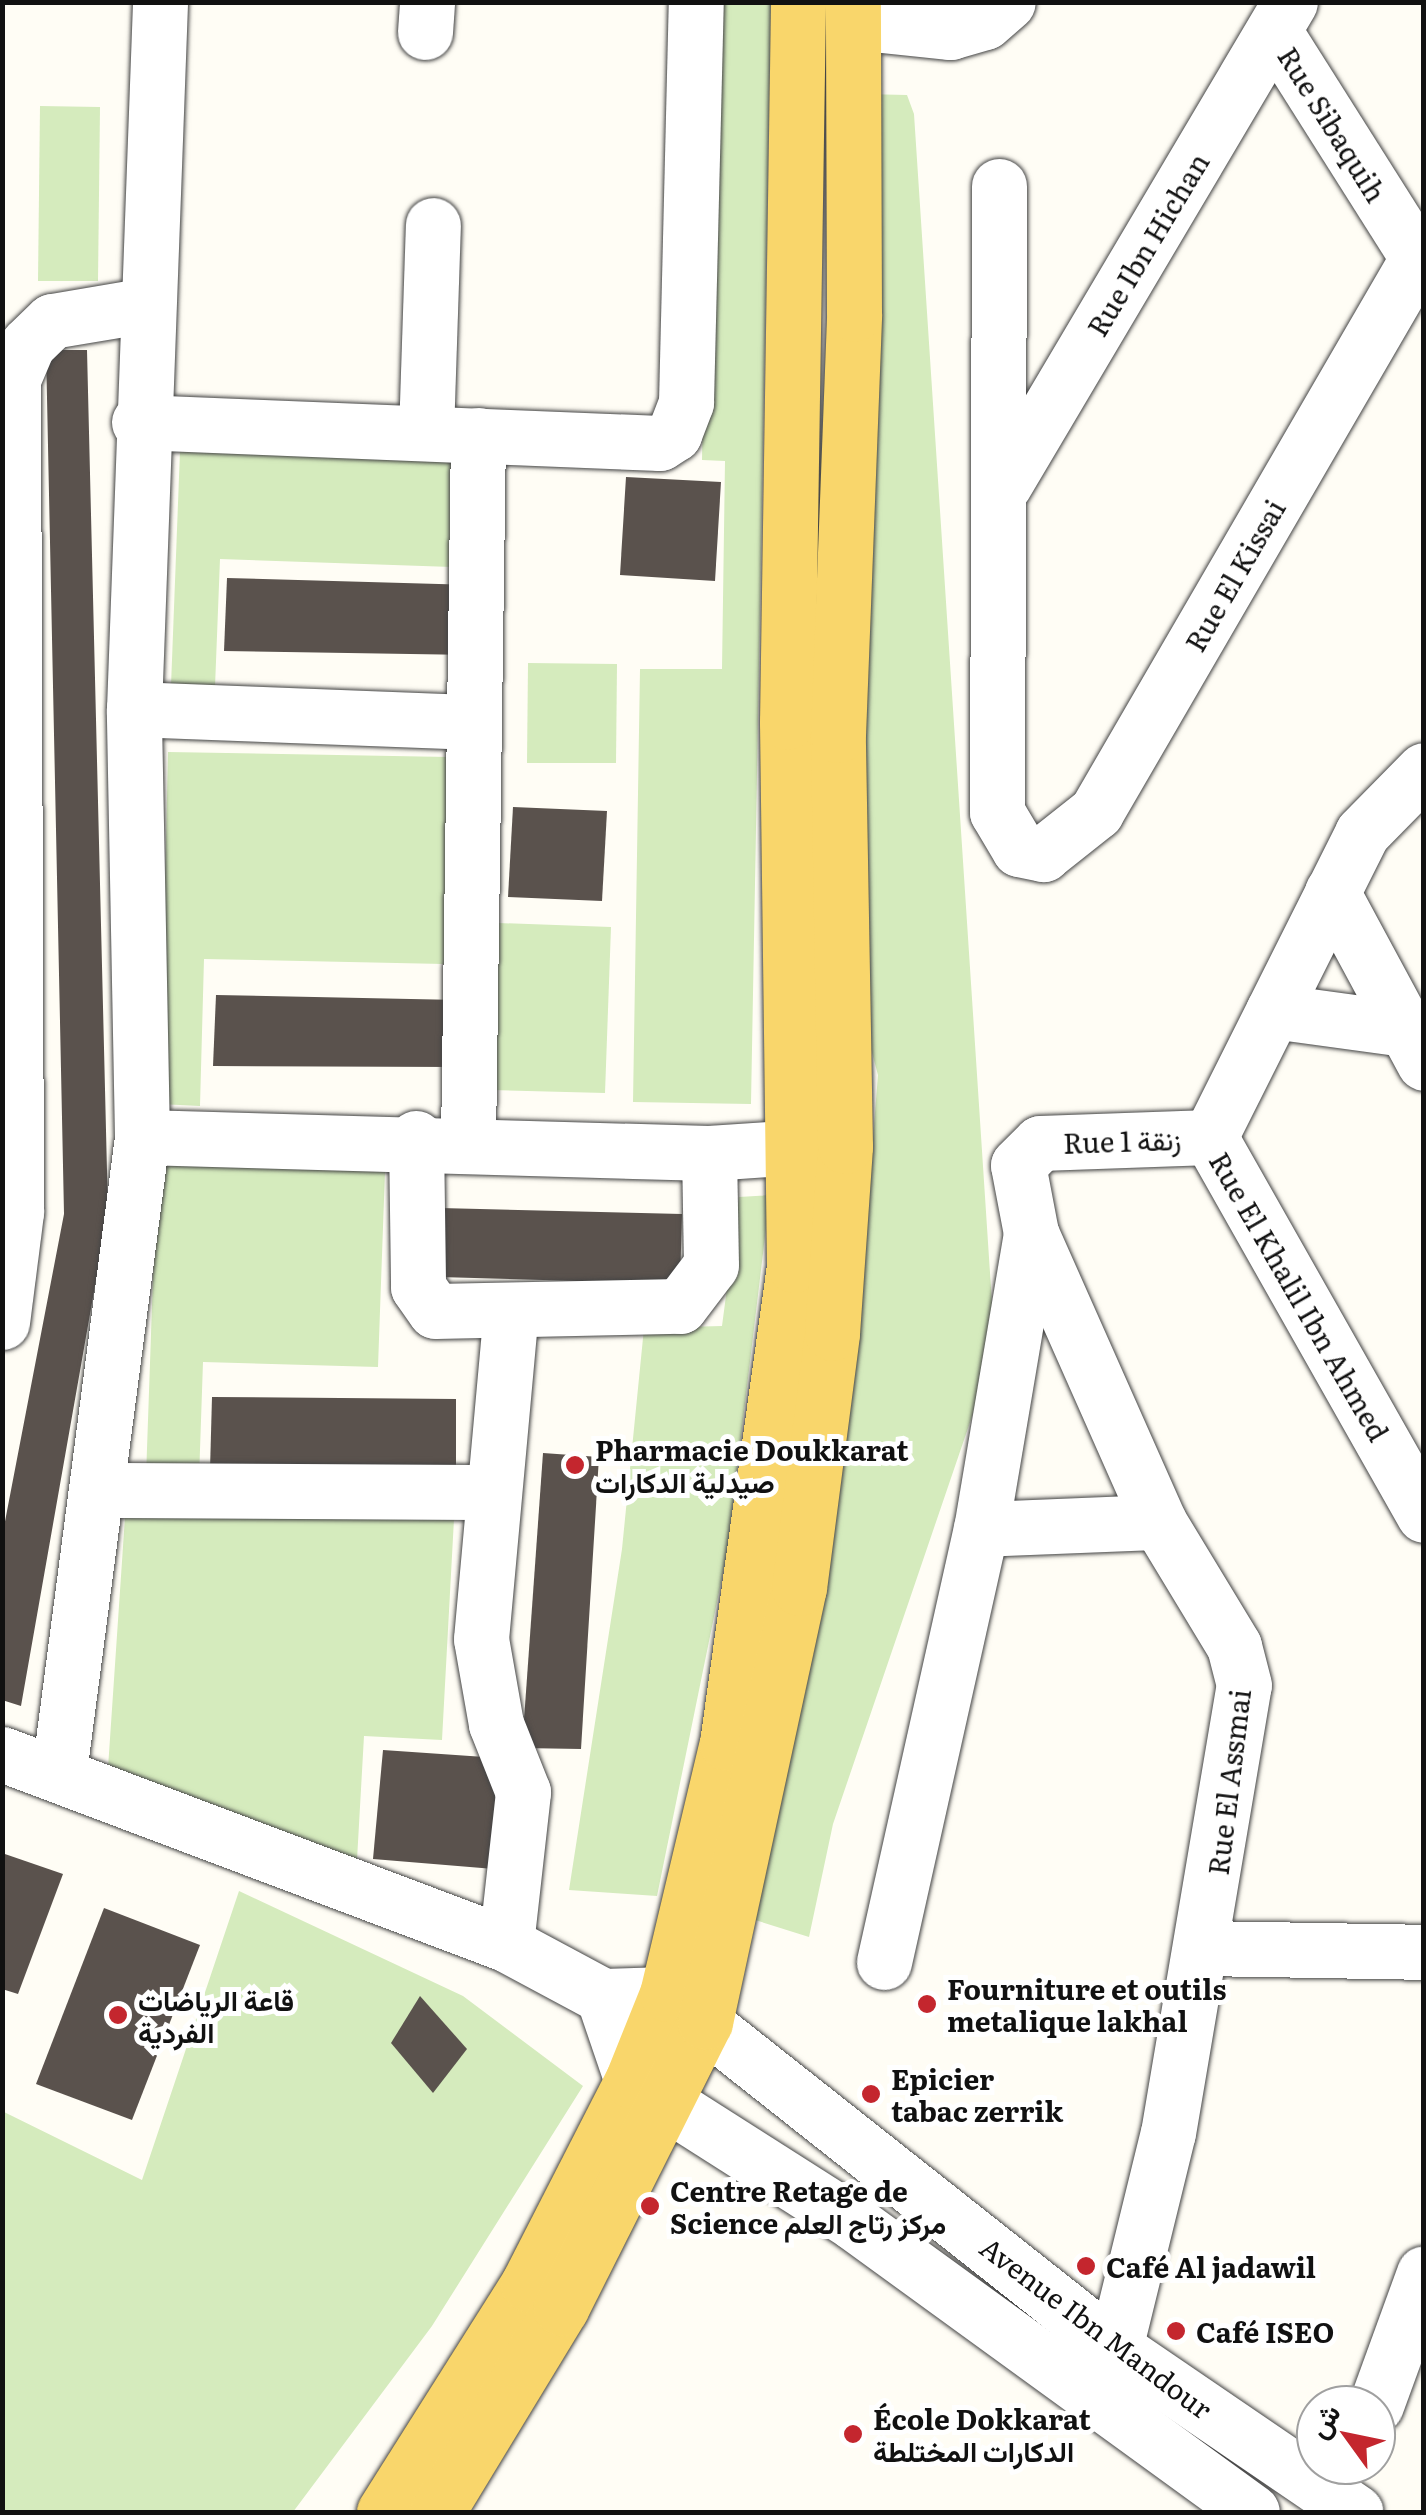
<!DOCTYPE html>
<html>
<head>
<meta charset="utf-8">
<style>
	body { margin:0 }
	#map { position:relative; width:1426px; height:2515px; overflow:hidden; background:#fffdf5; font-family:Literata,Vazirmatn,serif }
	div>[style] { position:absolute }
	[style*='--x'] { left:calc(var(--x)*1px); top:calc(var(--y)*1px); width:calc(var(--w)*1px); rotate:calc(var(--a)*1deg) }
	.green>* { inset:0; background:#d5ebbd }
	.building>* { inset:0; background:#5a524d }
	.roads { filter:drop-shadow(0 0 2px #444) drop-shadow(0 0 2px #444) }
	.minor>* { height:55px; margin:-27.5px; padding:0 27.5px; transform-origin:27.5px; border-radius:27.5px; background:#fff }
	.major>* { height:55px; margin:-27.5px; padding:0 27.5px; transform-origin:27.5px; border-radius:27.5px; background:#f9d66b }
	.dots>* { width:28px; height:28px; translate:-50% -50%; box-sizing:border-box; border:5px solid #fff; border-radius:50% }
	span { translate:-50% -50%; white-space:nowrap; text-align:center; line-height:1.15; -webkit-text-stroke:10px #fff; paint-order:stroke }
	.street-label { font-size:28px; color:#111 }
	.poi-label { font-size:28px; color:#111; font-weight:700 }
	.left { translate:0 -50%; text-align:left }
	.frame { position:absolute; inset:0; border:5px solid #111; pointer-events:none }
	.north { position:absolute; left:1296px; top:2385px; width:100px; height:100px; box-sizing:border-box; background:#fff; border:2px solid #a0a0a0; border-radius:50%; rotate:303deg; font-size:28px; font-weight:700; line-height:40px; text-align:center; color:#111 }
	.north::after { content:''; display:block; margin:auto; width:35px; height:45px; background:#c4262e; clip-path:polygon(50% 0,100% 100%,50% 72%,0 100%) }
</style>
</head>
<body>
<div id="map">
	<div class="green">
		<i style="clip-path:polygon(710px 3px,771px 3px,751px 1104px,633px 1102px,640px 669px,722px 669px,725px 461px,702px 460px)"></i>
		<i style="clip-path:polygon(863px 94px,907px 95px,914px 114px,995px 1349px,833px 1824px,809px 1937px,730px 1912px,865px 1238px,878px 1075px,845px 953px)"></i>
		<i style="clip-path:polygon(40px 106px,100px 107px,98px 281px,38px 281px)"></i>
		<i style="clip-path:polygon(180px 451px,456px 460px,452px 567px,220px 559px,215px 687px,171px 686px)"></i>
		<i style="clip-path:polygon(528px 663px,617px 664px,616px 763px,527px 763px)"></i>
		<i style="clip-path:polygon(168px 752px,449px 757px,444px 964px,204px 959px,200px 1106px,160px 1104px)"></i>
		<i style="clip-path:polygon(498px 923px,611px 927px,605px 1093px,492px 1090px)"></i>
		<i style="clip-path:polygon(157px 1163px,385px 1171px,378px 1367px,203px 1362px,199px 1479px,146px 1477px)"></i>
		<i style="clip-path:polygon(770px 1195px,727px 1553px,657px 1896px,569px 1890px,622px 1549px,644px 1328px,722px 1326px,739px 1197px)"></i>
		<i style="clip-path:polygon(125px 1517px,454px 1519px,442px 1740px,364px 1736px,357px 1860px,108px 1768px)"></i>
		<i style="clip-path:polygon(239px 1891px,463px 1996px,583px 2086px,432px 2326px,293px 2512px,3px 2512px,2px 2111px,142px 2180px)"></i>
	</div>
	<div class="building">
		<i style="clip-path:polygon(46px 350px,87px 350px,108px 1212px,21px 1706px,2px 1700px,2px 1537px,64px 1214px)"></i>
		<i style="clip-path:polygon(626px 477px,721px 482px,715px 581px,620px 575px)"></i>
		<i style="clip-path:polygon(227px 578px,474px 585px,473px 655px,224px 651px)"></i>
		<i style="clip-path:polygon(513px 807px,607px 811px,602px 901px,508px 897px)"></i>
		<i style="clip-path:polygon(216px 995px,459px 1000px,456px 1067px,213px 1066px)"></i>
		<i style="clip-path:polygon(440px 1208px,682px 1214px,680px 1284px,439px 1277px)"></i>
		<i style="clip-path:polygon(212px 1397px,456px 1399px,456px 1470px,210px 1470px)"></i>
		<i style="clip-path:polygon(543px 1453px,599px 1457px,581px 1749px,522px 1748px)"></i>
		<i style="clip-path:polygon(383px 1750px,499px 1758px,494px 1869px,373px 1859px)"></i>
		<i style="clip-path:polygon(2px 1853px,63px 1874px,18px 1994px,2px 1989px)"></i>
		<i style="clip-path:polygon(104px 1908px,200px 1945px,132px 2120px,36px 2084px)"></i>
		<i style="clip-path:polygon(420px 1996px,467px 2049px,433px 2093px,391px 2043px)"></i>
	</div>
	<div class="roads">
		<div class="minor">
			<i style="--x:853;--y:22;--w:98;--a:5.9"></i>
			<i style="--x:950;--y:32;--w:36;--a:-16"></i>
			<i style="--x:985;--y:22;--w:30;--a:-41"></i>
			<i style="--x:1274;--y:31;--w:280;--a:57.7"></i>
			<i style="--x:425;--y:32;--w:30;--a:-86"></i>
			<i style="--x:999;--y:186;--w:626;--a:90.18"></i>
			<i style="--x:997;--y:812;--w:43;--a:59.3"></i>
			<i style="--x:1019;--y:849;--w:25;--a:12"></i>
			<i style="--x:1043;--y:854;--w:68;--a:-38.4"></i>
			<i style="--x:1096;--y:812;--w:639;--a:-59.87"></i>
			<i style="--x:139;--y:422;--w:521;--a:2.31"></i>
			<i style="--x:660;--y:443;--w:17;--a:-33"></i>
			<i style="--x:674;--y:434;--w:34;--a:-69"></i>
			<i style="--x:686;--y:402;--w:400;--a:-88.6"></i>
			<i style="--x:426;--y:433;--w:208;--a:-88.1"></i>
			<i style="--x:1004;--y:485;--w:561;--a:-59.37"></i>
			<i style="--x:134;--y:709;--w:340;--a:2.2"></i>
			<i style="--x:1332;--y:892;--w:194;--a:61.7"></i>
			<i style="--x:1273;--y:1011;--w:133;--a:7.8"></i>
			<i style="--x:142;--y:1137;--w:567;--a:1.62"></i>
			<i style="--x:709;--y:1153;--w:87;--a:-3.9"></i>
			<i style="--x:1210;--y:1137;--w:434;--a:60.5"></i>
			<i style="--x:1210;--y:1137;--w:340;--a:-63.4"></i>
			<i style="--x:1362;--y:833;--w:88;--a:-45.5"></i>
			<i style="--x:416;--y:1138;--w:149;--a:89.2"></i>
			<i style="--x:418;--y:1287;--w:29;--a:55"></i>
			<i style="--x:435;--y:1311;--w:245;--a:-1.2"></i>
			<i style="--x:680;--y:1306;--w:51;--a:-52.9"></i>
			<i style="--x:711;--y:1265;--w:112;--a:-91"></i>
			<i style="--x:468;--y:1142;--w:707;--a:-89.19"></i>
			<i style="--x:2;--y:1322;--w:111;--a:-82.7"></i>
			<i style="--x:16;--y:1212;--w:833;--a:-90.21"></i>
			<i style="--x:13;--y:379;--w:38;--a:-67"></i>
			<i style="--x:28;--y:344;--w:33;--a:-44"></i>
			<i style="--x:52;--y:321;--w:91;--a:-9.5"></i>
			<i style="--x:102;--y:1490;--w:391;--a:0.3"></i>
			<i style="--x:981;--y:1529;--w:178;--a:-2.3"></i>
			<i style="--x:2;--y:1754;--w:539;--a:20.66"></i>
			<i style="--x:506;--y:1944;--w:110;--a:28.2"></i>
			<i style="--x:603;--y:1996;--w:64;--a:-1.8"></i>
			<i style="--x:667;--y:1994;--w:571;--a:38.32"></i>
			<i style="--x:1115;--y:2348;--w:291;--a:34.3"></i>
			<i style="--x:59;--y:1772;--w:640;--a:-82.55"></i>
			<i style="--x:142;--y:1137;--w:428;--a:-91.1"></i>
			<i style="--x:134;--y:709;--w:707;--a:-87.89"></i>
			<i style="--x:506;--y:1944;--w:153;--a:-83.6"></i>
			<i style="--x:523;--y:1792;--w:73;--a:-111.7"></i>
			<i style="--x:496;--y:1724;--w:86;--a:-100"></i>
			<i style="--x:481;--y:1639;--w:328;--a:-84.8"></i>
			<i style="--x:1203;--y:1948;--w:221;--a:1"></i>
			<i style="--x:884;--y:1962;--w:444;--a:-77.4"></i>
			<i style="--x:981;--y:1529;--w:300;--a:-80.4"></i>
			<i style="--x:603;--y:1996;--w:90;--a:71.2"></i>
			<i style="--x:632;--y:2081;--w:262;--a:32.5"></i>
			<i style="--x:853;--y:2222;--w:493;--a:36"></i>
			<i style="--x:1115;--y:2348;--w:221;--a:-76.2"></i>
			<i style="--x:1168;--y:2133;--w:454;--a:-80.4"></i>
			<i style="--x:1244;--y:1685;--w:40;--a:-104.4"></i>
			<i style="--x:1234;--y:1646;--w:145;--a:-121.2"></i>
			<i style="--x:1159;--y:1522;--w:316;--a:-113.9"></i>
			<i style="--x:1031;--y:1233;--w:69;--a:-100.8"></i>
			<i style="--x:1018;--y:1165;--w:31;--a:-45"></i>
			<i style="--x:1040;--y:1143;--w:170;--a:-2"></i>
			<i style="--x:1376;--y:2405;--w:140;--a:-70"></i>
		</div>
		<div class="major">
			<i style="--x:384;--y:2512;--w:270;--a:-57.7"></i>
			<i style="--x:528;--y:2284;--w:228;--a:-62.9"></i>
			<i style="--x:632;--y:2081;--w:94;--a:-68.1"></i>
			<i style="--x:667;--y:1994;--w:258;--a:-76.6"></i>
			<i style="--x:727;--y:1743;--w:483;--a:-82"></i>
			<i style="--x:794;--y:1265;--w:543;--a:-90.74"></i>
			<i style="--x:787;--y:722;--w:720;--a:-89.12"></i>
			<i style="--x:437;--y:2512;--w:239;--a:-58.7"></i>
			<i style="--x:561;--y:2308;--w:320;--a:-63.3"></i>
			<i style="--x:705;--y:2022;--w:444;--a:-77.8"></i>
			<i style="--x:799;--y:1588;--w:257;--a:-82.6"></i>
			<i style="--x:832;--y:1333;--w:187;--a:-86"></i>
			<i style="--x:845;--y:1146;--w:411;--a:-91"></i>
			<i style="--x:838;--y:735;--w:421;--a:-87.8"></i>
			<i style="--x:854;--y:314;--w:312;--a:-90.2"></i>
		</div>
	</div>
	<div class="dots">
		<i style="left:575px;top:1465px;background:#c4262e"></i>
		<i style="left:927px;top:2004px;background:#c4262e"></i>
		<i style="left:118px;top:2015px;background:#c4262e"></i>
		<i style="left:871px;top:2094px;background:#c4262e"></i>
		<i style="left:650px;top:2206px;background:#c4262e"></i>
		<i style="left:1086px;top:2266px;background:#c4262e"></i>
		<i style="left:1176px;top:2331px;background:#c4262e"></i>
		<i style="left:853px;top:2434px;background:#c4262e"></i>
	</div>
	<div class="street-label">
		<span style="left:1333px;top:124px;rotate:58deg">Rue Sibaquih</span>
		<span style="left:1147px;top:244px;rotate:-59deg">Rue Ibn Hichan</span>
		<span style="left:1234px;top:575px;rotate:-60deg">Rue El Kissai</span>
		<span style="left:1122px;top:1140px;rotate:-2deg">Rue 1 زنقة</span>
		<span style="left:1300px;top:1296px;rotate:60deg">Rue El Khalil Ibn Ahmed</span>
		<span style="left:1228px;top:1782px;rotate:-83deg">Rue El Assmai</span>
		<span style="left:1097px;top:2327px;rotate:37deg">Avenue Ibn Mandour</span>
	</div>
	<div class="poi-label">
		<span class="left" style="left:595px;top:1465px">Pharmacie Doukkarat<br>صيدلية الدكارات</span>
		<span class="left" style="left:947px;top:2004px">Fourniture et outils<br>metalique lakhal</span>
		<span class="left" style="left:138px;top:2015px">قاعة الرياضات<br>الفردية</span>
		<span class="left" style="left:891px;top:2094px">Epicier<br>tabac zerrik</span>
		<span class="left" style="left:670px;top:2206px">Centre Retage de<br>Science مركز رتاج العلم</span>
		<span class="left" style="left:1106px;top:2266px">Café Al jadawil</span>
		<span class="left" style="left:1196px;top:2331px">Café ISEO</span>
		<span class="left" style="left:873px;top:2434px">École Dokkarat<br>الدكارات المختلطة</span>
	</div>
	<div class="frame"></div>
	<div class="north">ش</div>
</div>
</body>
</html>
